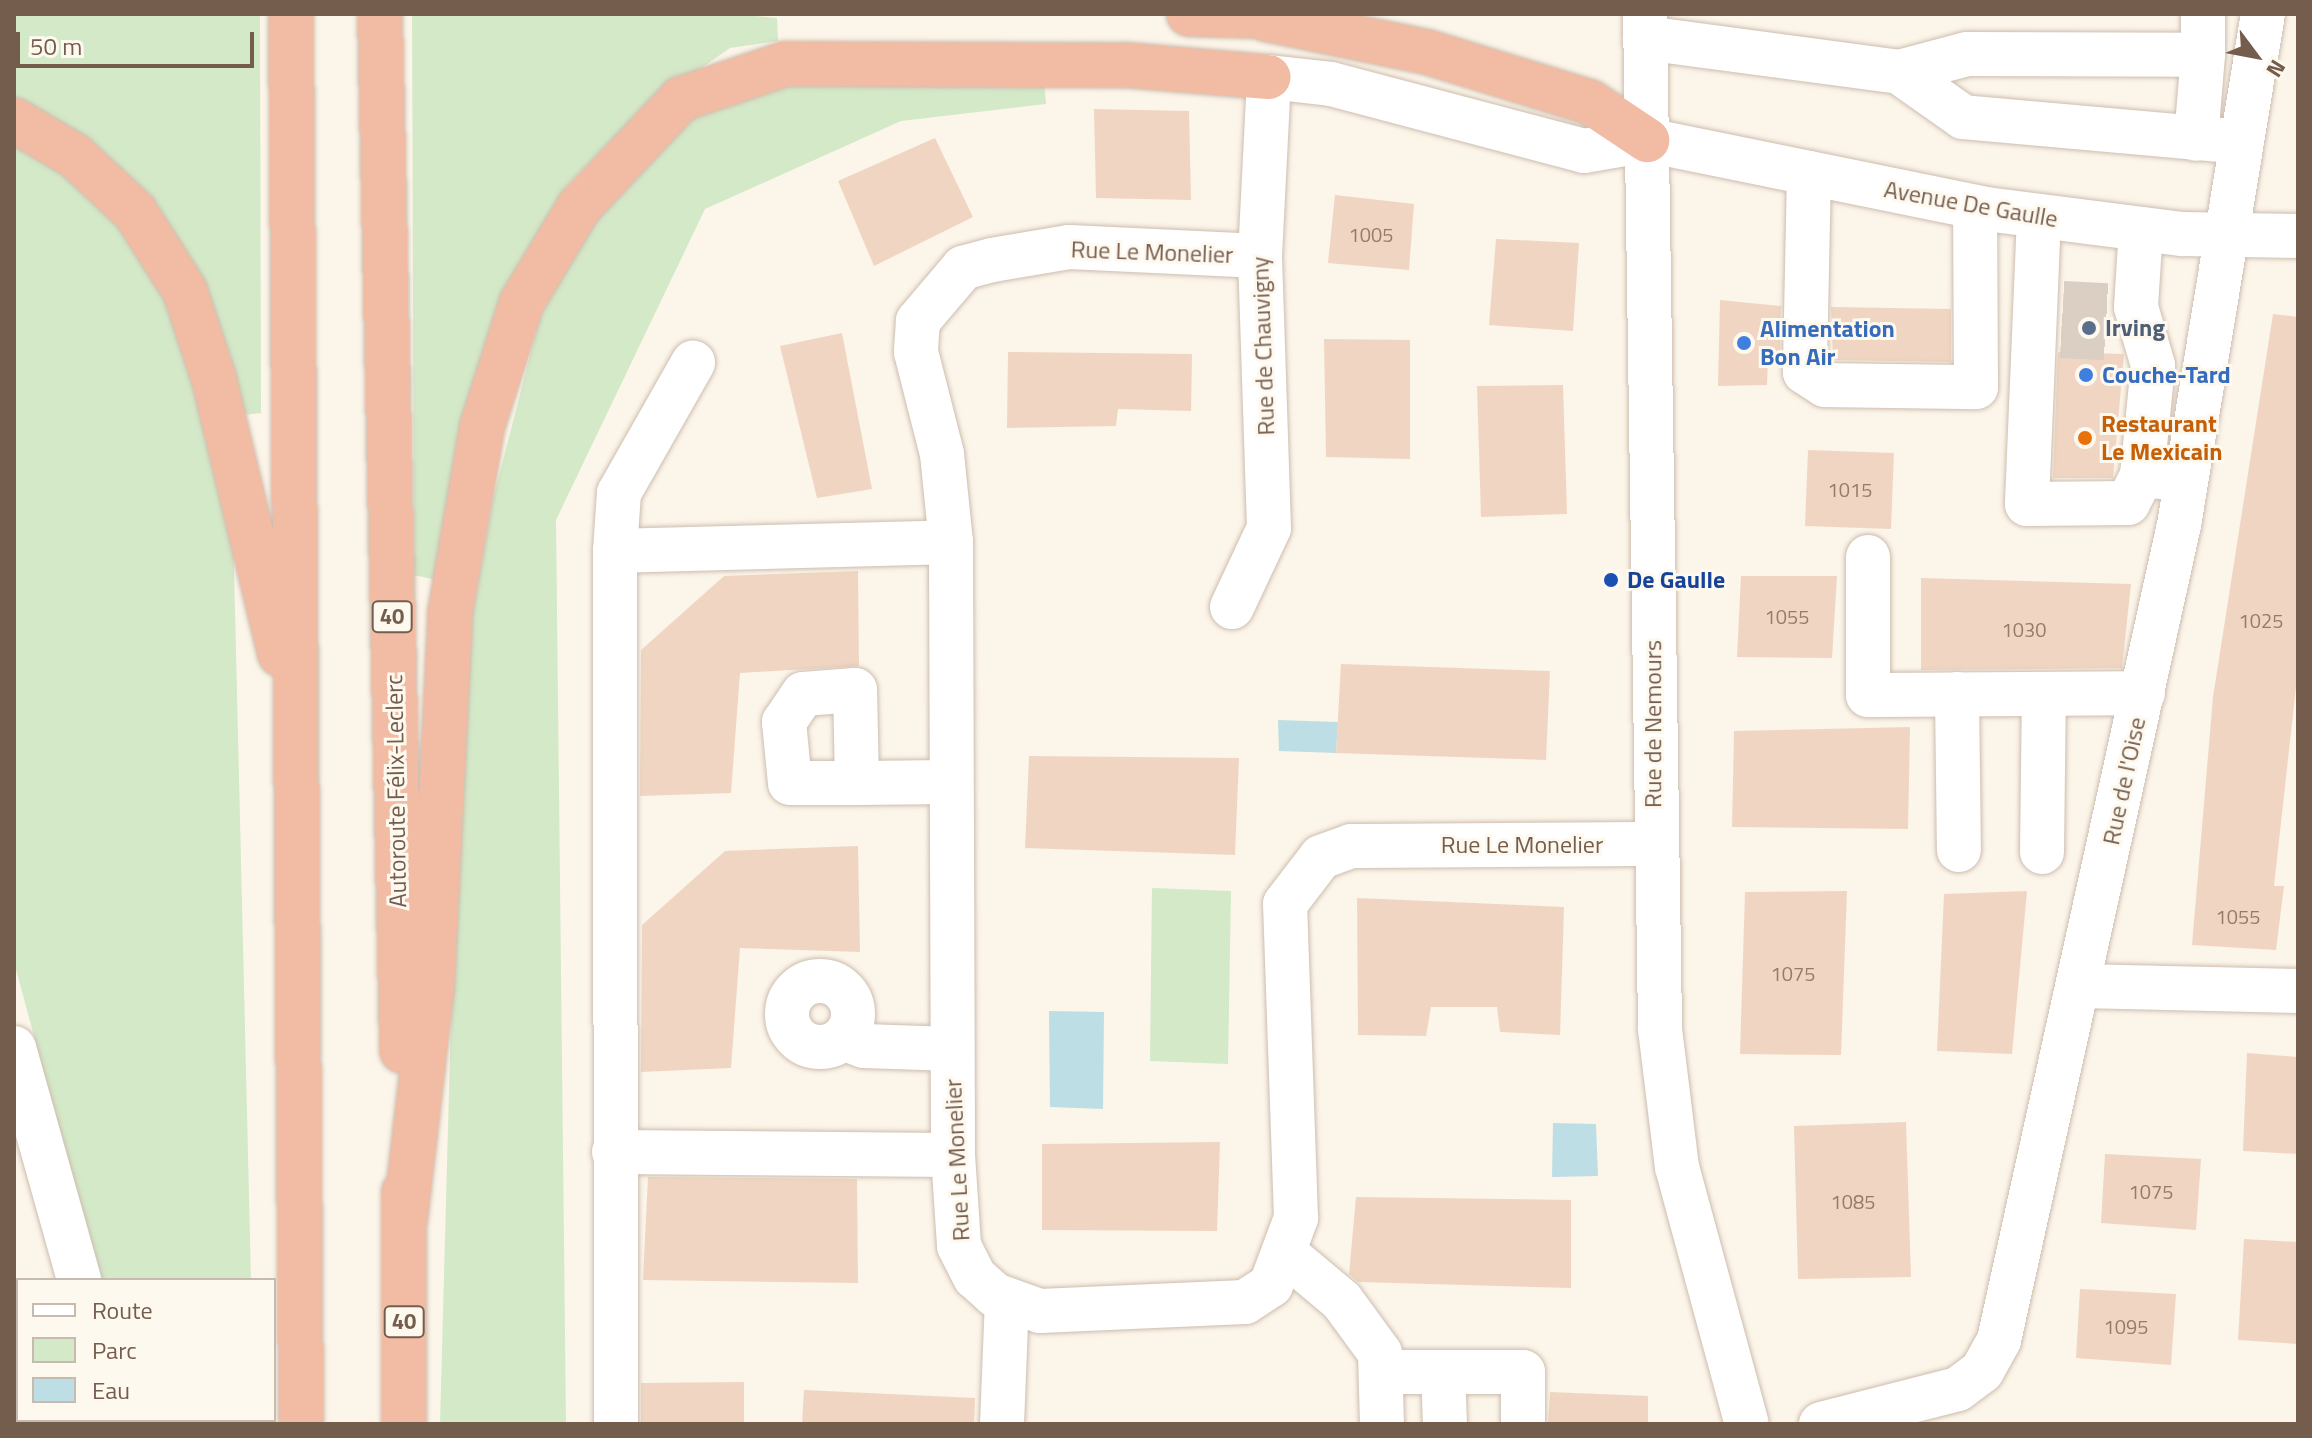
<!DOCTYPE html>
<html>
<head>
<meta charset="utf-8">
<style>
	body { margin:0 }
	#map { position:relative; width:2312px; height:1438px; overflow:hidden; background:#fcf5e9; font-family:"Titillium Web",sans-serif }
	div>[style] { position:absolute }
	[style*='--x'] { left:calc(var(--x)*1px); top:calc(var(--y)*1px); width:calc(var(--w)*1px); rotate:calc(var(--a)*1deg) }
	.green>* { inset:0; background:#d4e9c8 }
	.water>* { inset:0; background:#bedee5 }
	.building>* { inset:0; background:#f0d6c2 }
	.minor-tunnel>* { height:44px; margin-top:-22px; transform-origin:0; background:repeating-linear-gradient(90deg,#dacfc2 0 44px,transparent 0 66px) }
	.roads { filter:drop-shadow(0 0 2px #cdbdaf) drop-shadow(0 0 2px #cdbdaf) }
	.minor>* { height:44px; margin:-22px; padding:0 22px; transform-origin:22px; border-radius:22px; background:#fff }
	.minor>.ring { margin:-22px; padding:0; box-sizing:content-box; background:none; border:44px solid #fff; border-radius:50% }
	.highway>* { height:44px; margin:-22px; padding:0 22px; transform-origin:22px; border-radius:22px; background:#f2bba3 }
	.dots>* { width:22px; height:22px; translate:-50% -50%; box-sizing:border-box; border:4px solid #fef9ef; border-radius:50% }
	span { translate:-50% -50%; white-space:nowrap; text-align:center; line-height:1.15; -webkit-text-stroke:6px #fef9ef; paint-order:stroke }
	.number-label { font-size:20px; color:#947b6b }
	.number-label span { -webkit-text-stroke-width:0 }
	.shield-label span { padding:2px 6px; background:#fef9ef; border:2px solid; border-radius:6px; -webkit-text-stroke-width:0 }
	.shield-label { font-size:22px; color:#755d4e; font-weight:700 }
	.street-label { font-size:24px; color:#755d4e }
	.service-label { font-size:24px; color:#4e5e75; font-weight:700 }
	.left { translate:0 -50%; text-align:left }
	.shop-label { font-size:24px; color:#366cbe; font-weight:700 }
	.food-label { font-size:24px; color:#c56008; font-weight:700 }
	.transit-label { font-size:24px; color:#164399; font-weight:700 }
	.frame { position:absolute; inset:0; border:16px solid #755d4e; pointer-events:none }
	.legend { position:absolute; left:16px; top:1278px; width:260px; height:144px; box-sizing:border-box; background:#fef9ef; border:2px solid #c7bbaf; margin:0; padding:10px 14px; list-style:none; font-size:24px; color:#755d4e }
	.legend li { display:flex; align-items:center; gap:16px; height:40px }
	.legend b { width:40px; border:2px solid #c7bbaf }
	.north { position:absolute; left:2216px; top:16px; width:80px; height:80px; -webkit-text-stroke:6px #fef9ef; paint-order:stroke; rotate:122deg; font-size:22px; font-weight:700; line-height:32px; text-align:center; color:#755d4e }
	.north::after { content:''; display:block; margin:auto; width:28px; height:36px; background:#755d4e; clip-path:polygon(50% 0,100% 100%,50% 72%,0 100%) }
	.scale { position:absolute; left:16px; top:32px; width:238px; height:36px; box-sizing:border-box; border:4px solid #755d4e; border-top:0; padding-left:10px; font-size:24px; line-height:28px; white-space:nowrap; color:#755d4e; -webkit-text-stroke:6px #fef9ef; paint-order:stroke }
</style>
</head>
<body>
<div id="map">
	<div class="green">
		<i style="clip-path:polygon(14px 14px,260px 14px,261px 413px,243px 415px,210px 316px,14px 104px)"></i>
		<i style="clip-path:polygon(412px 14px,732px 14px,777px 18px,778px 41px,730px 48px,641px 110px,566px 187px,534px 239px,499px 323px,441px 581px,414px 575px)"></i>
		<i style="clip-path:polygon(1044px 76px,1046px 104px,901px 121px,705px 209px,556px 520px,566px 1424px,440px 1424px,460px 683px,493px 499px,540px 317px,588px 225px,687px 117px,807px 78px)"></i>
		<i style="clip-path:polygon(14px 141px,88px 184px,171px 293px,232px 484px,251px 1280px,100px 1280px,14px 962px)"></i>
		<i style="clip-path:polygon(1152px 888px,1231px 891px,1228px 1064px,1150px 1061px)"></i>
		<i style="clip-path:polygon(129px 1420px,253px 1420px,254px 1424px,130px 1424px)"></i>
	</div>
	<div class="water">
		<i style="clip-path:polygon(1278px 720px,1338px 722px,1336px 753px,1279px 751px)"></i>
		<i style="clip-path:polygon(1049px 1011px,1104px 1012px,1103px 1109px,1050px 1107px)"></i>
		<i style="clip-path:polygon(1553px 1123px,1596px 1124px,1598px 1176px,1552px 1177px)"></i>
	</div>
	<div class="building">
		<i style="clip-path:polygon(1094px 109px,1189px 111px,1191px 200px,1096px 198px)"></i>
		<i style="clip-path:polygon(935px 138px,973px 217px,874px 266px,838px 181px)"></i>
		<i style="clip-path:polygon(1335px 195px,1414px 204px,1409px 270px,1328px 263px)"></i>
		<i style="clip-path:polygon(1496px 239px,1579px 243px,1573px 331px,1489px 325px)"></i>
		<i style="clip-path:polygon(1720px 300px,1781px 306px,1780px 361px,1768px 360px,1767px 385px,1718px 386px)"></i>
		<i style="clip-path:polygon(1831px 307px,1951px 309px,1951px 362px,1833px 360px)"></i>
		<i style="clip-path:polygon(2273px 314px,2298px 317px,2298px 669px,2274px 886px,2284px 886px,2276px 950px,2192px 945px,2213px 697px)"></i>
		<i style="clip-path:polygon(842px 333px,872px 489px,817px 498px,780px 346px)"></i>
		<i style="clip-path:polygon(1324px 339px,1410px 340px,1410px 459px,1326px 457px)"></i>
		<i style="clip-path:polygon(1008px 352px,1192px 354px,1191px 411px,1118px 409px,1116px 426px,1007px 428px)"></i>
		<i style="clip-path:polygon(2058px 352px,2124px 354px,2113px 478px,2053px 478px)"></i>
		<i style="clip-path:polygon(1563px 385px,1567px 514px,1481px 517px,1477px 386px)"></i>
		<i style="clip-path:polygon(1808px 450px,1894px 453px,1891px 529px,1805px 526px)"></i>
		<i style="clip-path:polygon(858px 571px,859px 666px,740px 673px,731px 793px,640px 796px,641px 650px,724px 576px)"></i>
		<i style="clip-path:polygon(1741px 576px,1837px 576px,1832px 658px,1737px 657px)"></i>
		<i style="clip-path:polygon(1921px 578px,2131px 584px,2122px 668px,1921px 670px)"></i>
		<i style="clip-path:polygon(1341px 664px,1550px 671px,1546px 760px,1336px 753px)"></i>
		<i style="clip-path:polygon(1910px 727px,1908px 829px,1732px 827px,1734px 731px)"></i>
		<i style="clip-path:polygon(1029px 756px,1239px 758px,1235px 855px,1025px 848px)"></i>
		<i style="clip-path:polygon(858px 846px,860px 952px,740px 948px,731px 1068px,641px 1072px,642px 925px,725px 851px)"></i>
		<i style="clip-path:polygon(1847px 891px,1841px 1055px,1740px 1054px,1745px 892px)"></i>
		<i style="clip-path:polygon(2027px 891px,2012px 1054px,1937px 1051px,1944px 894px)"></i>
		<i style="clip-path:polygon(1357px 898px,1564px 907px,1560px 1035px,1500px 1032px,1497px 1007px,1431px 1007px,1426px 1036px,1358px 1035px)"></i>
		<i style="clip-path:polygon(2247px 1053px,2298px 1057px,2298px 1154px,2243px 1151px)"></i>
		<i style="clip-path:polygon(1906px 1122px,1911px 1277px,1798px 1279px,1794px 1126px)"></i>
		<i style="clip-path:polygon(1220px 1142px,1217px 1231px,1042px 1230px,1042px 1144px)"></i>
		<i style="clip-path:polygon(2105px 1154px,2201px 1159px,2196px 1230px,2101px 1223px)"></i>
		<i style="clip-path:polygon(648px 1177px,857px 1179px,858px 1283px,643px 1280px)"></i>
		<i style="clip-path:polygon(1356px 1197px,1571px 1200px,1571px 1288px,1358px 1282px,1349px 1274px)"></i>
		<i style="clip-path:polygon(2244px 1239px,2298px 1242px,2298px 1344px,2238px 1340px)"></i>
		<i style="clip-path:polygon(2080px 1289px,2176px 1294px,2171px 1365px,2076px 1358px)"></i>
		<i style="clip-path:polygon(744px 1382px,744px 1424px,641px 1424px,641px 1383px)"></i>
		<i style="clip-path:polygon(804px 1390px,975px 1398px,974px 1424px,802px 1424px)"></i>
		<i style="clip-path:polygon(1550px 1392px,1648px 1396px,1648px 1424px,1548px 1424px)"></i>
	</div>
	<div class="minor-tunnel">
		<i style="--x:2063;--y:303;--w:59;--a:2.9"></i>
		<i style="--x:2061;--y:336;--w:59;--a:2.9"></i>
	</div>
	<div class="roads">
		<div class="minor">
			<i style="--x:1645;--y:14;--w:1015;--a:89.15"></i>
			<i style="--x:1660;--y:1029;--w:139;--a:83"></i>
			<i style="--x:1677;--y:1167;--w:266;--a:74.8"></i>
			<i style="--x:2203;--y:14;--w:41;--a:90"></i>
			<i style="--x:1645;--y:38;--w:256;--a:7.6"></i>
			<i style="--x:1899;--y:72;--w:78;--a:35.1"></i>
			<i style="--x:1963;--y:117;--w:279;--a:5.1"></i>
			<i style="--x:1899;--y:72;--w:70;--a:-14.8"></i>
			<i style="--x:1967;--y:54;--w:236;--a:0.2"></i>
			<i style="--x:2203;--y:55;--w:84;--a:94.8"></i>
			<i style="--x:1809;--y:173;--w:199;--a:91.2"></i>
			<i style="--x:1805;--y:372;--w:24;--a:33"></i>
			<i style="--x:1825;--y:385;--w:151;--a:0.8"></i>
			<i style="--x:1976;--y:387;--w:180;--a:-90.3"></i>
			<i style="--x:2039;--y:216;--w:288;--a:92.4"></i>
			<i style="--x:2027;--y:504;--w:101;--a:-0.6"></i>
			<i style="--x:2128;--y:503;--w:31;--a:-63"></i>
			<i style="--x:2142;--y:475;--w:44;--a:6.5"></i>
			<i style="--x:2141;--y:229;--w:78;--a:93.7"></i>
			<i style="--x:2136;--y:307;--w:60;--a:73.7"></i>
			<i style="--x:2153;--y:365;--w:111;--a:95.7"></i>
			<i style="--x:1260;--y:256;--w:191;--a:-177.3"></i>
			<i style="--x:1069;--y:247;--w:78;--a:170.4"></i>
			<i style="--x:992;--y:260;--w:30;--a:165"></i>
			<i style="--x:963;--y:268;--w:70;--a:130.3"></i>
			<i style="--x:918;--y:321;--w:31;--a:94"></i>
			<i style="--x:916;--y:352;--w:105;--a:75.7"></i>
			<i style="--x:942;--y:454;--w:88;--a:84.2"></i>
			<i style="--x:951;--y:542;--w:613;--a:89.81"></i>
			<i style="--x:953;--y:1155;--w:91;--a:86.2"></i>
			<i style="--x:959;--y:1246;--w:35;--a:63"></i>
			<i style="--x:975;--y:1277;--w:27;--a:42"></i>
			<i style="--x:995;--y:1295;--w:48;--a:19.6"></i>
			<i style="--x:1040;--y:1311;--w:205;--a:-2.5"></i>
			<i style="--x:1245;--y:1302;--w:31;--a:-33"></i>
			<i style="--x:1271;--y:1285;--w:72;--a:-69.5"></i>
			<i style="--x:1296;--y:1218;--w:314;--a:-92"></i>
			<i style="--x:1285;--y:904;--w:59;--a:-52.5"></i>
			<i style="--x:1321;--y:857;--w:32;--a:-20"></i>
			<i style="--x:1351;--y:846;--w:303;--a:-0.4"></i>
			<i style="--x:615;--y:551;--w:58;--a:-86.1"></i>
			<i style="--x:619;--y:493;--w:150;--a:-60.4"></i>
			<i style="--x:1868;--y:557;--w:138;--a:90"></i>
			<i style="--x:1868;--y:695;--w:275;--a:-0.4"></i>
			<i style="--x:1232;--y:607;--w:87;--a:-64.9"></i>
			<i style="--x:1269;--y:528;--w:272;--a:-91.9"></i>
			<i style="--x:1260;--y:256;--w:179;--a:-87.1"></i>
			<i style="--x:1269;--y:77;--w:62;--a:6.4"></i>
			<i style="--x:1331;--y:84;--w:262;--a:14.8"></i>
			<i style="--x:1584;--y:151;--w:64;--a:-9.9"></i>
			<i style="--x:1647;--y:140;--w:346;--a:11.5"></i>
			<i style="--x:1986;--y:209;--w:198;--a:7.3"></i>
			<i style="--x:2182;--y:234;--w:116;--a:1"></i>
			<i style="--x:1957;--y:694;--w:156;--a:89.3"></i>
			<i style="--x:857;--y:783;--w:93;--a:-91.2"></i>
			<i style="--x:855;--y:690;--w:52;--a:175.6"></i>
			<i style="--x:803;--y:694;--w:34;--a:124"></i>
			<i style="--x:784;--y:722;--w:61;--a:84.4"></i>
			<i style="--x:790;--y:783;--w:67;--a:0"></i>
			<i style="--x:857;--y:783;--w:94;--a:-0.6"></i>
			<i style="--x:2042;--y:852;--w:158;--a:-89.3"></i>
			<i class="ring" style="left:787px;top:981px;width:22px;height:22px"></i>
			<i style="--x:2080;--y:986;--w:218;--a:1.3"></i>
			<i style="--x:843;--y:1038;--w:22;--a:21"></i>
			<i style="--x:864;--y:1046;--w:88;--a:2"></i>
			<i style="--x:14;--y:1048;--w:241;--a:74.3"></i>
			<i style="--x:614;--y:1152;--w:339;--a:0.5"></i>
			<i style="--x:1286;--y:1254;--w:73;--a:40"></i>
			<i style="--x:1342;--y:1301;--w:64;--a:53.8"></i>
			<i style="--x:1380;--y:1353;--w:71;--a:88.4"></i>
			<i style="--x:1381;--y:1372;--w:142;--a:0"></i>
			<i style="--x:1523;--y:1372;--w:52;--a:90"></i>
			<i style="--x:1443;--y:1372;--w:52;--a:87.8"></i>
			<i style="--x:107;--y:1420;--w:4;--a:76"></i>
			<i style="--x:616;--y:1424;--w:873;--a:-90.07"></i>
			<i style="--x:615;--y:551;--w:336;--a:-1.5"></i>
			<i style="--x:1002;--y:1424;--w:123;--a:-87.7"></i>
			<i style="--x:1821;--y:1424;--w:141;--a:-14.3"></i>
			<i style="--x:1958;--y:1389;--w:30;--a:-37"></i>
			<i style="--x:1982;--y:1371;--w:35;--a:-61"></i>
			<i style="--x:1999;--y:1340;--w:835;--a:-77.55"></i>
			<i style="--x:2179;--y:525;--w:518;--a:-80.67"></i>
		</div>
		<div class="highway">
			<i style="--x:291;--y:14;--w:1410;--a:89.59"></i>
			<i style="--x:380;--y:14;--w:1037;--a:88.78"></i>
			<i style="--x:1189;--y:14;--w:107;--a:1.6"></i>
			<i style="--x:1266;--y:19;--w:164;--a:11.6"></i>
			<i style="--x:1427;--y:52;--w:170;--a:17.1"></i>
			<i style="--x:1590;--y:102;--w:69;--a:33.7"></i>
			<i style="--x:14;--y:120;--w:71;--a:30.5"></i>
			<i style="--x:75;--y:156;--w:82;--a:43"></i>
			<i style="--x:135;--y:212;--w:93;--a:57.7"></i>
			<i style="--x:185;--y:291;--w:93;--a:71.8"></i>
			<i style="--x:214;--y:379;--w:283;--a:76.5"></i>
			<i style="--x:405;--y:1220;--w:235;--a:-83.4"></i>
			<i style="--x:432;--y:987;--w:374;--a:-87.2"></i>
			<i style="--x:450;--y:613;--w:189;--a:-80.2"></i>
			<i style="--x:482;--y:427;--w:131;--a:-72.3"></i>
			<i style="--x:522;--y:302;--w:111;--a:-59"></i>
			<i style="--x:579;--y:207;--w:149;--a:-46.6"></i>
			<i style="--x:681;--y:99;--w:110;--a:-18.6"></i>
			<i style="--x:785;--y:64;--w:340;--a:0.2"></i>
			<i style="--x:1125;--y:65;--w:144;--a:4.8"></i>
			<i style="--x:404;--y:1424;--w:232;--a:-90"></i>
		</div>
	</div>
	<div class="dots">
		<i style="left:2089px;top:328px;background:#5c6f8a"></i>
		<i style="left:1744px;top:343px;background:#3f7fe0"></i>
		<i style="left:2086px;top:375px;background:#3f7fe0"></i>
		<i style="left:2085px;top:438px;background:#e8710a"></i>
		<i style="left:1611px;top:580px;background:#1a4fb4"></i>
	</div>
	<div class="number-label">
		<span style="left:1371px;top:234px">1005</span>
		<span style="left:1850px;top:489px">1015</span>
		<span style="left:1787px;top:616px">1055</span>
		<span style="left:2261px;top:620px">1025</span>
		<span style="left:2024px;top:629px">1030</span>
		<span style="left:2238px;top:916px">1055</span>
		<span style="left:1793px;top:973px">1075</span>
		<span style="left:2151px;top:1191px">1075</span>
		<span style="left:1853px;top:1201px">1085</span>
		<span style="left:2126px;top:1326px">1095</span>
	</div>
	<div class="shield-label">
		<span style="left:392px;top:617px">40</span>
		<span style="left:404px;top:1322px">40</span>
	</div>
	<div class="street-label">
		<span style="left:1971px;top:204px;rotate:10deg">Avenue De Gaulle</span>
		<span style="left:1152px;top:252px;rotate:2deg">Rue Le Monelier</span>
		<span style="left:1263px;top:346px;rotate:-92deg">Rue de Chauvigny</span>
		<span style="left:1653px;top:724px;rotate:-90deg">Rue de Nemours</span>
		<span style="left:2124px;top:781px;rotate:-78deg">Rue de l'Oise</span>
		<span style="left:396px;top:791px;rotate:-91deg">Autoroute Félix-Leclerc</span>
		<span style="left:1522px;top:845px">Rue Le Monelier</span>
		<span style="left:957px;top:1160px;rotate:-93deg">Rue Le Monelier</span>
	</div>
	<div class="service-label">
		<span class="left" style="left:2105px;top:328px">Irving</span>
	</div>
	<div class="shop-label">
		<span class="left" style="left:1760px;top:343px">Alimentation<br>Bon Air</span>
		<span class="left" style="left:2102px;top:375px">Couche-Tard</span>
	</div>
	<div class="food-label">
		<span class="left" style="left:2101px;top:438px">Restaurant<br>Le Mexicain</span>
	</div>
	<div class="transit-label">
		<span class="left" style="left:1627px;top:580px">De Gaulle</span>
	</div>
	<div class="frame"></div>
	<ul class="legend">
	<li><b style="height:10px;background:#fff"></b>Route</li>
	<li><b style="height:22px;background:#d4e9c8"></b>Parc</li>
	<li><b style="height:22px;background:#bedee5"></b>Eau</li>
	</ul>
	<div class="north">N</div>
	<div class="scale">50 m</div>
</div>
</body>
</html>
